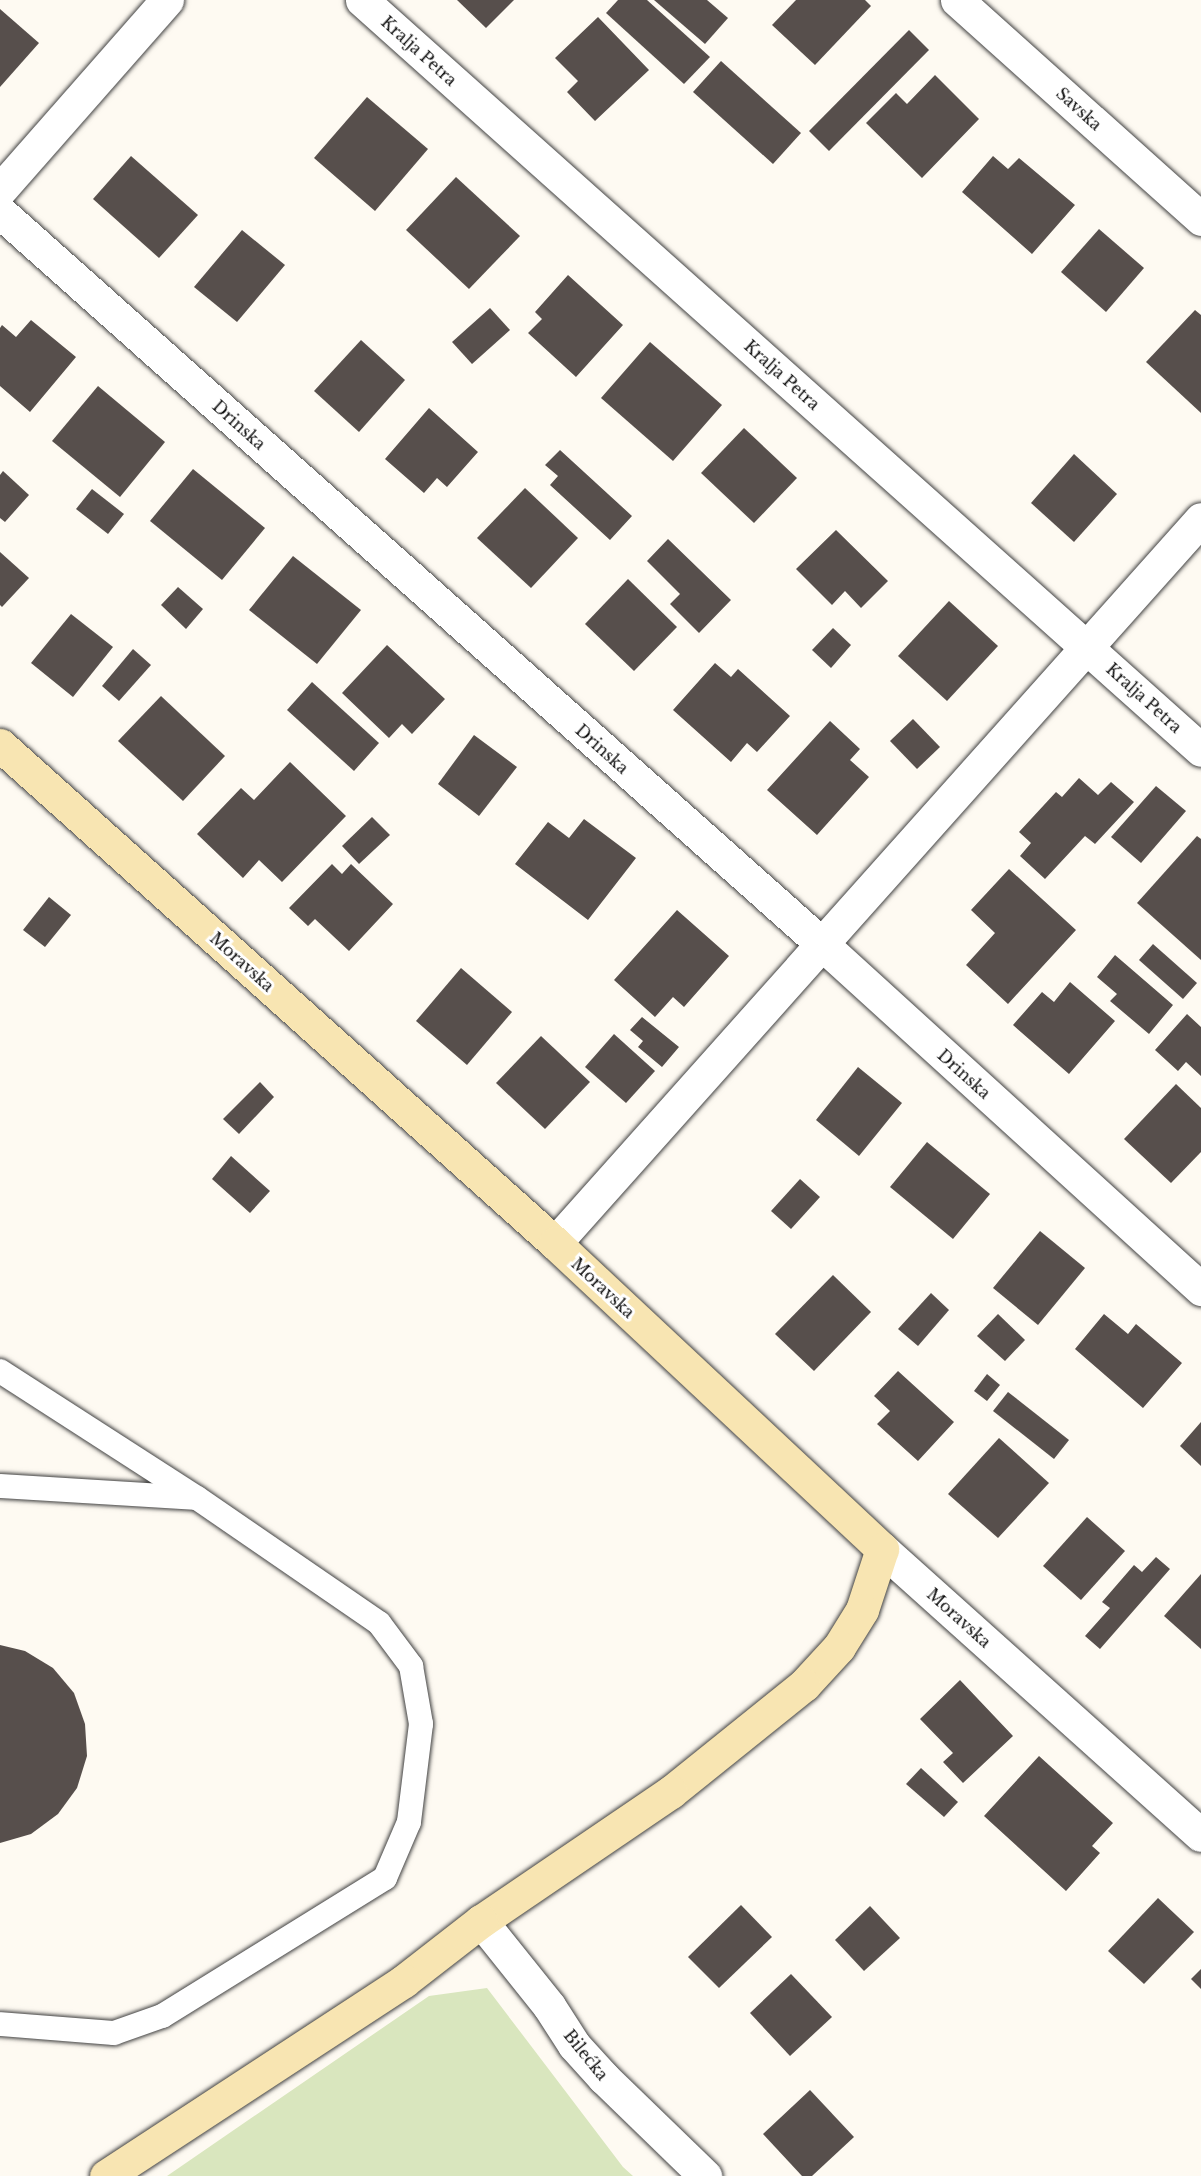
<!DOCTYPE html>
<html>
<head>
<meta charset="utf-8">
<style>
	body { margin:0 }
	#map { position:relative; width:1201px; height:2176px; overflow:hidden; background:#fefaf2; font-family:"Libre Baskerville",serif }
	div>[style] { position:absolute }
	[style*='--x'] { left:calc(var(--x)*1px); top:calc(var(--y)*1px); width:calc(var(--w)*1px); rotate:calc(var(--a)*1deg) }
	.green>* { inset:0; background:#d9e6be }
	.building>* { inset:0; background:#574f4c }
	.roads { filter:drop-shadow(0 0 2px #424242) drop-shadow(0 0 2px #424242) }
	.lane>* { height:24px; margin:-12px; padding:0 12px; transform-origin:12px; border-radius:12px; background:#fff }
	.street>* { height:33px; margin:-16.5px; padding:0 16.5px; transform-origin:16.5px; border-radius:16.5px; background:#fff }
	.secondary>* { height:33px; margin:-16.5px; padding:0 16.5px; transform-origin:16.5px; border-radius:16.5px; background:#f8e5b2 }
	span { translate:-50% -50%; white-space:nowrap; text-align:center; line-height:1.15; -webkit-text-stroke:6px #fff; paint-order:stroke }
	.street-label { font-size:16px; color:#0f0f0f }
</style>
</head>
<body>
<div id="map">
	<div class="green">
		<i style="clip-path:polygon(487px 1988px,623px 2167px,633px 2176px,167px 2176px,429px 1996px)"></i>
	</div>
	<div class="building">
		<i style="clip-path:polygon(457px 0,514px 0,486px 28px)"></i>
		<i style="clip-path:polygon(618px 0,647px 0,710px 57px,684px 84px,606px 13px)"></i>
		<i style="clip-path:polygon(654px 0,707px 0,728px 18px,705px 44px)"></i>
		<i style="clip-path:polygon(796px 0,865px 0,871px 6px,815px 65px,772px 25px)"></i>
		<i style="clip-path:polygon(0 9px,39px 43px,0 87px)"></i>
		<i style="clip-path:polygon(598px 17px,649px 70px,595px 121px,567px 92px,578px 81px,555px 58px)"></i>
		<i style="clip-path:polygon(909px 30px,929px 50px,829px 151px,809px 131px)"></i>
		<i style="clip-path:polygon(721px 61px,801px 133px,773px 164px,693px 92px)"></i>
		<i style="clip-path:polygon(935px 75px,979px 119px,922px 178px,866px 123px,896px 93px,907px 104px)"></i>
		<i style="clip-path:polygon(367px 97px,428px 149px,375px 211px,314px 158px)"></i>
		<i style="clip-path:polygon(131px 156px,198px 215px,159px 258px,93px 199px)"></i>
		<i style="clip-path:polygon(993px 156px,1008px 169px,1019px 158px,1075px 205px,1032px 254px,962px 192px)"></i>
		<i style="clip-path:polygon(456px 177px,520px 236px,469px 289px,406px 230px)"></i>
		<i style="clip-path:polygon(1099px 229px,1144px 268px,1106px 312px,1061px 272px)"></i>
		<i style="clip-path:polygon(242px 230px,285px 265px,237px 322px,194px 287px)"></i>
		<i style="clip-path:polygon(568px 275px,623px 325px,576px 377px,528px 333px,542px 319px,535px 312px)"></i>
		<i style="clip-path:polygon(490px 308px,510px 330px,472px 364px,452px 342px)"></i>
		<i style="clip-path:polygon(1195px 310px,1201px 315px,1201px 413px,1146px 362px)"></i>
		<i style="clip-path:polygon(31px 320px,76px 357px,30px 412px,0 386px,0 328px,2px 325px,16px 337px)"></i>
		<i style="clip-path:polygon(361px 340px,405px 380px,359px 432px,314px 391px)"></i>
		<i style="clip-path:polygon(650px 342px,722px 405px,673px 461px,601px 398px)"></i>
		<i style="clip-path:polygon(98px 386px,165px 442px,120px 497px,52px 441px)"></i>
		<i style="clip-path:polygon(429px 408px,478px 452px,447px 487px,437px 478px,424px 493px,385px 459px)"></i>
		<i style="clip-path:polygon(744px 428px,797px 478px,754px 523px,701px 473px)"></i>
		<i style="clip-path:polygon(560px 450px,632px 516px,610px 540px,550px 485px,558px 476px,545px 465px)"></i>
		<i style="clip-path:polygon(1074px 454px,1117px 494px,1074px 542px,1031px 503px)"></i>
		<i style="clip-path:polygon(193px 469px,265px 528px,222px 580px,150px 521px)"></i>
		<i style="clip-path:polygon(3px 471px,29px 495px,5px 522px,0 518px,0 475px)"></i>
		<i style="clip-path:polygon(525px 488px,578px 538px,531px 588px,477px 538px)"></i>
		<i style="clip-path:polygon(92px 489px,124px 514px,108px 534px,76px 509px)"></i>
		<i style="clip-path:polygon(836px 530px,888px 581px,861px 608px,845px 591px,832px 605px,796px 569px)"></i>
		<i style="clip-path:polygon(668px 539px,731px 600px,699px 633px,670px 604px,680px 594px,647px 561px)"></i>
		<i style="clip-path:polygon(0 552px,29px 578px,2px 607px,0 605px)"></i>
		<i style="clip-path:polygon(293px 556px,361px 610px,317px 664px,249px 610px)"></i>
		<i style="clip-path:polygon(628px 579px,677px 627px,634px 671px,585px 624px)"></i>
		<i style="clip-path:polygon(178px 587px,203px 609px,186px 629px,161px 605px)"></i>
		<i style="clip-path:polygon(949px 601px,998px 646px,947px 701px,898px 656px)"></i>
		<i style="clip-path:polygon(71px 614px,113px 647px,73px 697px,31px 663px)"></i>
		<i style="clip-path:polygon(833px 628px,851px 645px,831px 668px,812px 650px)"></i>
		<i style="clip-path:polygon(387px 645px,445px 699px,412px 734px,402px 724px,389px 738px,342px 693px)"></i>
		<i style="clip-path:polygon(133px 649px,151px 665px,119px 701px,102px 686px)"></i>
		<i style="clip-path:polygon(715px 663px,731px 677px,738px 669px,790px 716px,757px 752px,747px 743px,731px 762px,673px 710px)"></i>
		<i style="clip-path:polygon(312px 682px,379px 743px,354px 771px,287px 710px)"></i>
		<i style="clip-path:polygon(161px 696px,225px 756px,183px 801px,118px 741px)"></i>
		<i style="clip-path:polygon(913px 719px,940px 747px,917px 769px,890px 741px)"></i>
		<i style="clip-path:polygon(830px 721px,860px 749px,850px 760px,869px 777px,817px 835px,767px 790px)"></i>
		<i style="clip-path:polygon(474px 735px,517px 767px,479px 816px,438px 784px)"></i>
		<i style="clip-path:polygon(290px 762px,346px 816px,282px 882px,259px 860px,243px 878px,197px 834px,241px 788px,254px 800px)"></i>
		<i style="clip-path:polygon(1079px 778px,1098px 795px,1111px 782px,1134px 802px,1095px 844px,1085px 836px,1045px 879px,1020px 856px,1031px 843px,1019px 832px,1056px 792px,1062px 797px)"></i>
		<i style="clip-path:polygon(1156px 786px,1186px 811px,1141px 863px,1111px 837px)"></i>
		<i style="clip-path:polygon(372px 817px,390px 835px,359px 864px,342px 846px)"></i>
		<i style="clip-path:polygon(584px 819px,636px 858px,588px 920px,515px 864px,548px 822px,569px 838px)"></i>
		<i style="clip-path:polygon(1197px 836px,1201px 839px,1201px 960px,1137px 903px)"></i>
		<i style="clip-path:polygon(332px 864px,342px 874px,351px 864px,393px 904px,349px 951px,315px 919px,308px 926px,289px 908px)"></i>
		<i style="clip-path:polygon(1009px 869px,1076px 930px,1008px 1004px,966px 965px,995px 933px,971px 910px)"></i>
		<i style="clip-path:polygon(49px 897px,71px 915px,45px 947px,23px 930px)"></i>
		<i style="clip-path:polygon(677px 910px,729px 956px,684px 1007px,673px 997px,655px 1017px,614px 980px)"></i>
		<i style="clip-path:polygon(1153px 944px,1197px 983px,1183px 999px,1139px 960px)"></i>
		<i style="clip-path:polygon(1115px 955px,1173px 1005px,1149px 1034px,1110px 1001px,1117px 994px,1097px 977px)"></i>
		<i style="clip-path:polygon(461px 968px,512px 1012px,467px 1065px,416px 1021px)"></i>
		<i style="clip-path:polygon(1070px 982px,1115px 1021px,1069px 1074px,1013px 1025px,1042px 992px,1054px 1002px)"></i>
		<i style="clip-path:polygon(1187px 1014px,1201px 1027px,1201px 1076px,1186px 1062px,1178px 1071px,1155px 1050px)"></i>
		<i style="clip-path:polygon(642px 1017px,679px 1047px,662px 1067px,638px 1047px,643px 1041px,630px 1030px)"></i>
		<i style="clip-path:polygon(614px 1034px,655px 1071px,626px 1103px,585px 1067px)"></i>
		<i style="clip-path:polygon(541px 1036px,590px 1082px,545px 1129px,496px 1083px)"></i>
		<i style="clip-path:polygon(858px 1067px,902px 1103px,859px 1156px,816px 1120px)"></i>
		<i style="clip-path:polygon(260px 1082px,274px 1097px,239px 1134px,223px 1119px)"></i>
		<i style="clip-path:polygon(1176px 1084px,1201px 1108px,1201px 1152px,1171px 1183px,1124px 1139px)"></i>
		<i style="clip-path:polygon(927px 1142px,990px 1194px,953px 1239px,890px 1187px)"></i>
		<i style="clip-path:polygon(231px 1156px,270px 1191px,250px 1213px,212px 1179px)"></i>
		<i style="clip-path:polygon(800px 1179px,820px 1197px,791px 1229px,771px 1211px)"></i>
		<i style="clip-path:polygon(1040px 1231px,1085px 1268px,1038px 1325px,993px 1288px)"></i>
		<i style="clip-path:polygon(833px 1275px,871px 1312px,814px 1371px,775px 1334px)"></i>
		<i style="clip-path:polygon(931px 1293px,949px 1310px,918px 1346px,898px 1329px)"></i>
		<i style="clip-path:polygon(998px 1314px,1025px 1340px,1005px 1361px,977px 1336px)"></i>
		<i style="clip-path:polygon(1104px 1314px,1128px 1334px,1136px 1324px,1182px 1363px,1143px 1408px,1075px 1349px)"></i>
		<i style="clip-path:polygon(898px 1371px,954px 1422px,918px 1461px,877px 1424px,890px 1411px,874px 1396px)"></i>
		<i style="clip-path:polygon(987px 1374px,1000px 1385px,987px 1401px,974px 1391px)"></i>
		<i style="clip-path:polygon(1008px 1392px,1069px 1440px,1054px 1459px,993px 1411px)"></i>
		<i style="clip-path:polygon(1201px 1422px,1201px 1466px,1180px 1446px)"></i>
		<i style="clip-path:polygon(999px 1438px,1049px 1483px,998px 1538px,948px 1494px)"></i>
		<i style="clip-path:polygon(1087px 1517px,1125px 1551px,1081px 1600px,1043px 1566px)"></i>
		<i style="clip-path:polygon(1156px 1557px,1170px 1569px,1100px 1649px,1085px 1636px,1110px 1608px,1102px 1602px,1134px 1565px,1142px 1572px)"></i>
		<i style="clip-path:polygon(1201px 1574px,1201px 1649px,1164px 1616px)"></i>
		<i style="clip-path:polygon(0 1645px,25px 1651px,53px 1668px,74px 1693px,85px 1724px,87px 1756px,77px 1788px,58px 1814px,31px 1834px,0 1843px)"></i>
		<i style="clip-path:polygon(960px 1680px,1013px 1736px,963px 1783px,943px 1762px,953px 1753px,920px 1719px)"></i>
		<i style="clip-path:polygon(1039px 1756px,1113px 1823px,1092px 1846px,1100px 1853px,1066px 1891px,984px 1816px)"></i>
		<i style="clip-path:polygon(921px 1768px,958px 1802px,944px 1817px,906px 1784px)"></i>
		<i style="clip-path:polygon(1158px 1898px,1194px 1932px,1144px 1984px,1108px 1951px)"></i>
		<i style="clip-path:polygon(741px 1905px,772px 1937px,719px 1988px,688px 1957px)"></i>
		<i style="clip-path:polygon(870px 1906px,900px 1938px,864px 1971px,835px 1940px)"></i>
		<i style="clip-path:polygon(1201px 1969px,1201px 1989px,1191px 1979px)"></i>
		<i style="clip-path:polygon(791px 1974px,832px 2017px,790px 2056px,750px 2013px)"></i>
		<i style="clip-path:polygon(810px 2090px,854px 2137px,812px 2176px,802px 2176px,763px 2134px)"></i>
	</div>
	<div class="roads">
		<div class="lane">
			<i style="--x:0;--y:1371;--w:234;--a:32.8"></i>
			<i style="--x:197;--y:1498;--w:221;--a:34.5"></i>
			<i style="--x:379;--y:1623;--w:54;--a:53.3"></i>
			<i style="--x:411;--y:1666;--w:59;--a:80.2"></i>
			<i style="--x:421;--y:1724;--w:99;--a:97"></i>
			<i style="--x:409;--y:1822;--w:61;--a:113.2"></i>
			<i style="--x:385;--y:1878;--w:262;--a:148.2"></i>
			<i style="--x:162;--y:2016;--w:51;--a:160.5"></i>
			<i style="--x:114;--y:2033;--w:114;--a:-175.5"></i>
			<i style="--x:0;--y:1486;--w:195;--a:3.5"></i>
		</div>
		<div class="street">
			<i style="--x:362;--y:0;--w:1125;--a:41.79"></i>
			<i style="--x:957;--y:0;--w:328;--a:41.9"></i>
			<i style="--x:0;--y:190;--w:253;--a:-48.7"></i>
			<i style="--x:0;--y:212;--w:1101;--a:41.69"></i>
			<i style="--x:822;--y:944;--w:513;--a:42.31"></i>
			<i style="--x:555;--y:1243;--w:970;--a:-48.26"></i>
			<i style="--x:882;--y:1549;--w:428;--a:41.9"></i>
			<i style="--x:481;--y:1921;--w:109;--a:51.3"></i>
			<i style="--x:549;--y:2006;--w:46;--a:57.3"></i>
			<i style="--x:574;--y:2045;--w:45;--a:47.7"></i>
			<i style="--x:604;--y:2078;--w:141;--a:44.1"></i>
		</div>
		<div class="secondary">
			<i style="--x:0;--y:745;--w:746;--a:41.9"></i>
			<i style="--x:555;--y:1243;--w:448;--a:43.1"></i>
			<i style="--x:882;--y:1549;--w:64;--a:108.2"></i>
			<i style="--x:862;--y:1610;--w:44;--a:121.9"></i>
			<i style="--x:839;--y:1647;--w:52;--a:132.6"></i>
			<i style="--x:804;--y:1685;--w:171;--a:141.2"></i>
			<i style="--x:671;--y:1792;--w:230;--a:145.8"></i>
			<i style="--x:481;--y:1921;--w:98;--a:142.1"></i>
			<i style="--x:404;--y:1981;--w:356;--a:146.8"></i>
		</div>
	</div>
	<div class="street-label">
		<span style="left:419px;top:51px;rotate:42deg">Kralja Petra</span>
		<span style="left:1079px;top:109px;rotate:42deg">Savska</span>
		<span style="left:782px;top:375px;rotate:42deg">Kralja Petra</span>
		<span style="left:239px;top:425px;rotate:42deg">Drinska</span>
		<span style="left:1144px;top:698px;rotate:42deg">Kralja Petra</span>
		<span style="left:602px;top:749px;rotate:42deg">Drinska</span>
		<span style="left:242px;top:962px;rotate:42deg">Moravska</span>
		<span style="left:964px;top:1074px;rotate:42deg">Drinska</span>
		<span style="left:603px;top:1288px;rotate:43deg">Moravska</span>
		<span style="left:959px;top:1618px;rotate:42deg">Moravska</span>
		<span style="left:586px;top:2055px;rotate:51deg">Bilećka</span>
	</div>
</div>
</body>
</html>
